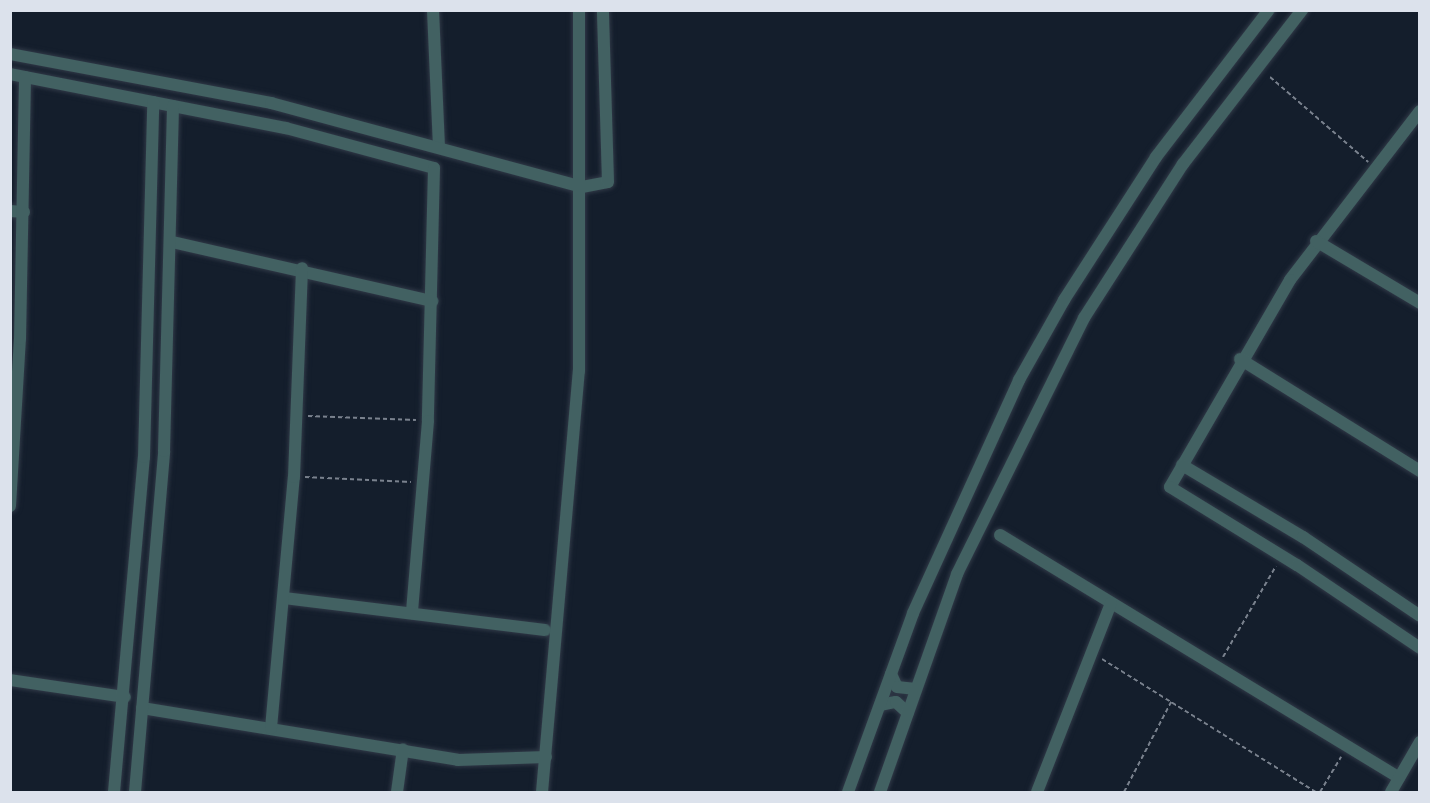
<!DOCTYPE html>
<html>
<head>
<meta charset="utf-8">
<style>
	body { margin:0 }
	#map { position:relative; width:1430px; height:803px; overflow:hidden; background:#141e2c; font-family:Lora,serif }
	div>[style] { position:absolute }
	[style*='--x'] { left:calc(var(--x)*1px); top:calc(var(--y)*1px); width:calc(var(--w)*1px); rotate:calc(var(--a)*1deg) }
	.path>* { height:2px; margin-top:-1px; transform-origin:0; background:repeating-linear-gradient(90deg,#7a828e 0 4.5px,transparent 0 7.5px) }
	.roads { filter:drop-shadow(0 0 2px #303947) drop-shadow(0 0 2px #303947) }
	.minor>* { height:12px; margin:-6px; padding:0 6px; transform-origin:6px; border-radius:6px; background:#426162 }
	span { translate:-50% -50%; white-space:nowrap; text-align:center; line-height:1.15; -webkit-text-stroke:4.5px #0b1522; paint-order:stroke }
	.frame { position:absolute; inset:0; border:12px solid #dce2ec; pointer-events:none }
</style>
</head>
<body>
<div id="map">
	<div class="path">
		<i style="--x:1270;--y:77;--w:130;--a:40.9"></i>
		<i style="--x:308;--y:416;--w:108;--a:2.1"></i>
		<i style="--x:305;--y:477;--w:106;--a:2.7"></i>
		<i style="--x:1223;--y:657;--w:105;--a:-59.8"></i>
		<i style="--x:1102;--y:659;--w:252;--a:31.9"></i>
		<i style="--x:1124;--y:792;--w:102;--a:-62.4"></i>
		<i style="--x:1320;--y:792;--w:41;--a:-59"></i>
	</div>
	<div class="roads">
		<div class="minor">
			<i style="--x:433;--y:10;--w:138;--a:87.5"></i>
			<i style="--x:10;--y:54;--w:266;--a:10.6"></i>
			<i style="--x:271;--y:103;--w:322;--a:15.1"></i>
			<i style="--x:582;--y:187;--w:26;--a:-11"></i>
			<i style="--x:608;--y:182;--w:172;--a:-91.7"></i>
			<i style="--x:10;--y:74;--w:281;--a:11.1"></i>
			<i style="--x:286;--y:128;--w:153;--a:15.1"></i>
			<i style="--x:434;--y:168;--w:253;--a:91.4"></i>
			<i style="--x:428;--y:421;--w:193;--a:94.8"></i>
			<i style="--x:1420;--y:111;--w:213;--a:127.6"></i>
			<i style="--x:1290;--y:280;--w:239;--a:120.1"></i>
			<i style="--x:1170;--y:487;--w:149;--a:31.6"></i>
			<i style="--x:1297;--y:565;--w:148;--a:34"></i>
			<i style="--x:10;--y:211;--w:14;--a:4"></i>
			<i style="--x:1316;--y:241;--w:121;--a:30.8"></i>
			<i style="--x:172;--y:242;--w:267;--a:12.8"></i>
			<i style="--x:1240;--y:359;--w:212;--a:31.9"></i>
			<i style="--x:1182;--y:465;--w:141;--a:30.8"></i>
			<i style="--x:1303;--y:537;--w:141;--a:34"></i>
			<i style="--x:10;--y:506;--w:167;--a:-86.6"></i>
			<i style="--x:20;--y:339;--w:262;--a:-88.9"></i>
			<i style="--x:1000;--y:535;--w:467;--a:31.3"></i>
			<i style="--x:284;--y:598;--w:263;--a:7"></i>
			<i style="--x:891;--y:674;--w:14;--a:65"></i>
			<i style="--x:897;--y:687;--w:19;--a:6"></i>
			<i style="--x:10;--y:680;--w:116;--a:8.4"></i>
			<i style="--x:880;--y:705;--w:16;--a:-11"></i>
			<i style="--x:896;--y:702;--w:16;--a:43"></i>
			<i style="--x:142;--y:708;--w:320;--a:9.3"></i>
			<i style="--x:458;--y:760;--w:88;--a:-2"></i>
			<i style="--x:271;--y:728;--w:252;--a:-84.8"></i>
			<i style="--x:294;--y:477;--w:209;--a:-87.8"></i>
			<i style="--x:114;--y:792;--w:336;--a:-84.9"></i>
			<i style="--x:144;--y:457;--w:355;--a:-88.5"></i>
			<i style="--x:135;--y:792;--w:342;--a:-85.1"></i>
			<i style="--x:164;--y:451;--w:345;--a:-88.5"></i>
			<i style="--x:397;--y:792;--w:43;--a:-82.1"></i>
			<i style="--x:542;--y:792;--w:423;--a:-85"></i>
			<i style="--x:579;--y:371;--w:361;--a:-90"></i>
			<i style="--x:848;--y:792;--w:190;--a:-70"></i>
			<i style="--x:913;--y:613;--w:256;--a:-65.5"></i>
			<i style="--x:1019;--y:380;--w:92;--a:-60.6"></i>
			<i style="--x:1064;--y:300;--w:170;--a:-57.2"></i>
			<i style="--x:1156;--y:157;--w:185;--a:-52.5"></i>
			<i style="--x:880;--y:792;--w:231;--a:-70.5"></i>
			<i style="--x:957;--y:574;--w:286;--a:-63.6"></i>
			<i style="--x:1084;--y:318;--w:183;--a:-57.3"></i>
			<i style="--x:1183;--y:164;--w:195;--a:-52.3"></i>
			<i style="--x:1037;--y:792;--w:203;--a:-68.6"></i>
			<i style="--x:1391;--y:792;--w:58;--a:-59.9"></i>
		</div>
	</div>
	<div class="frame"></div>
</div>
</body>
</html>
